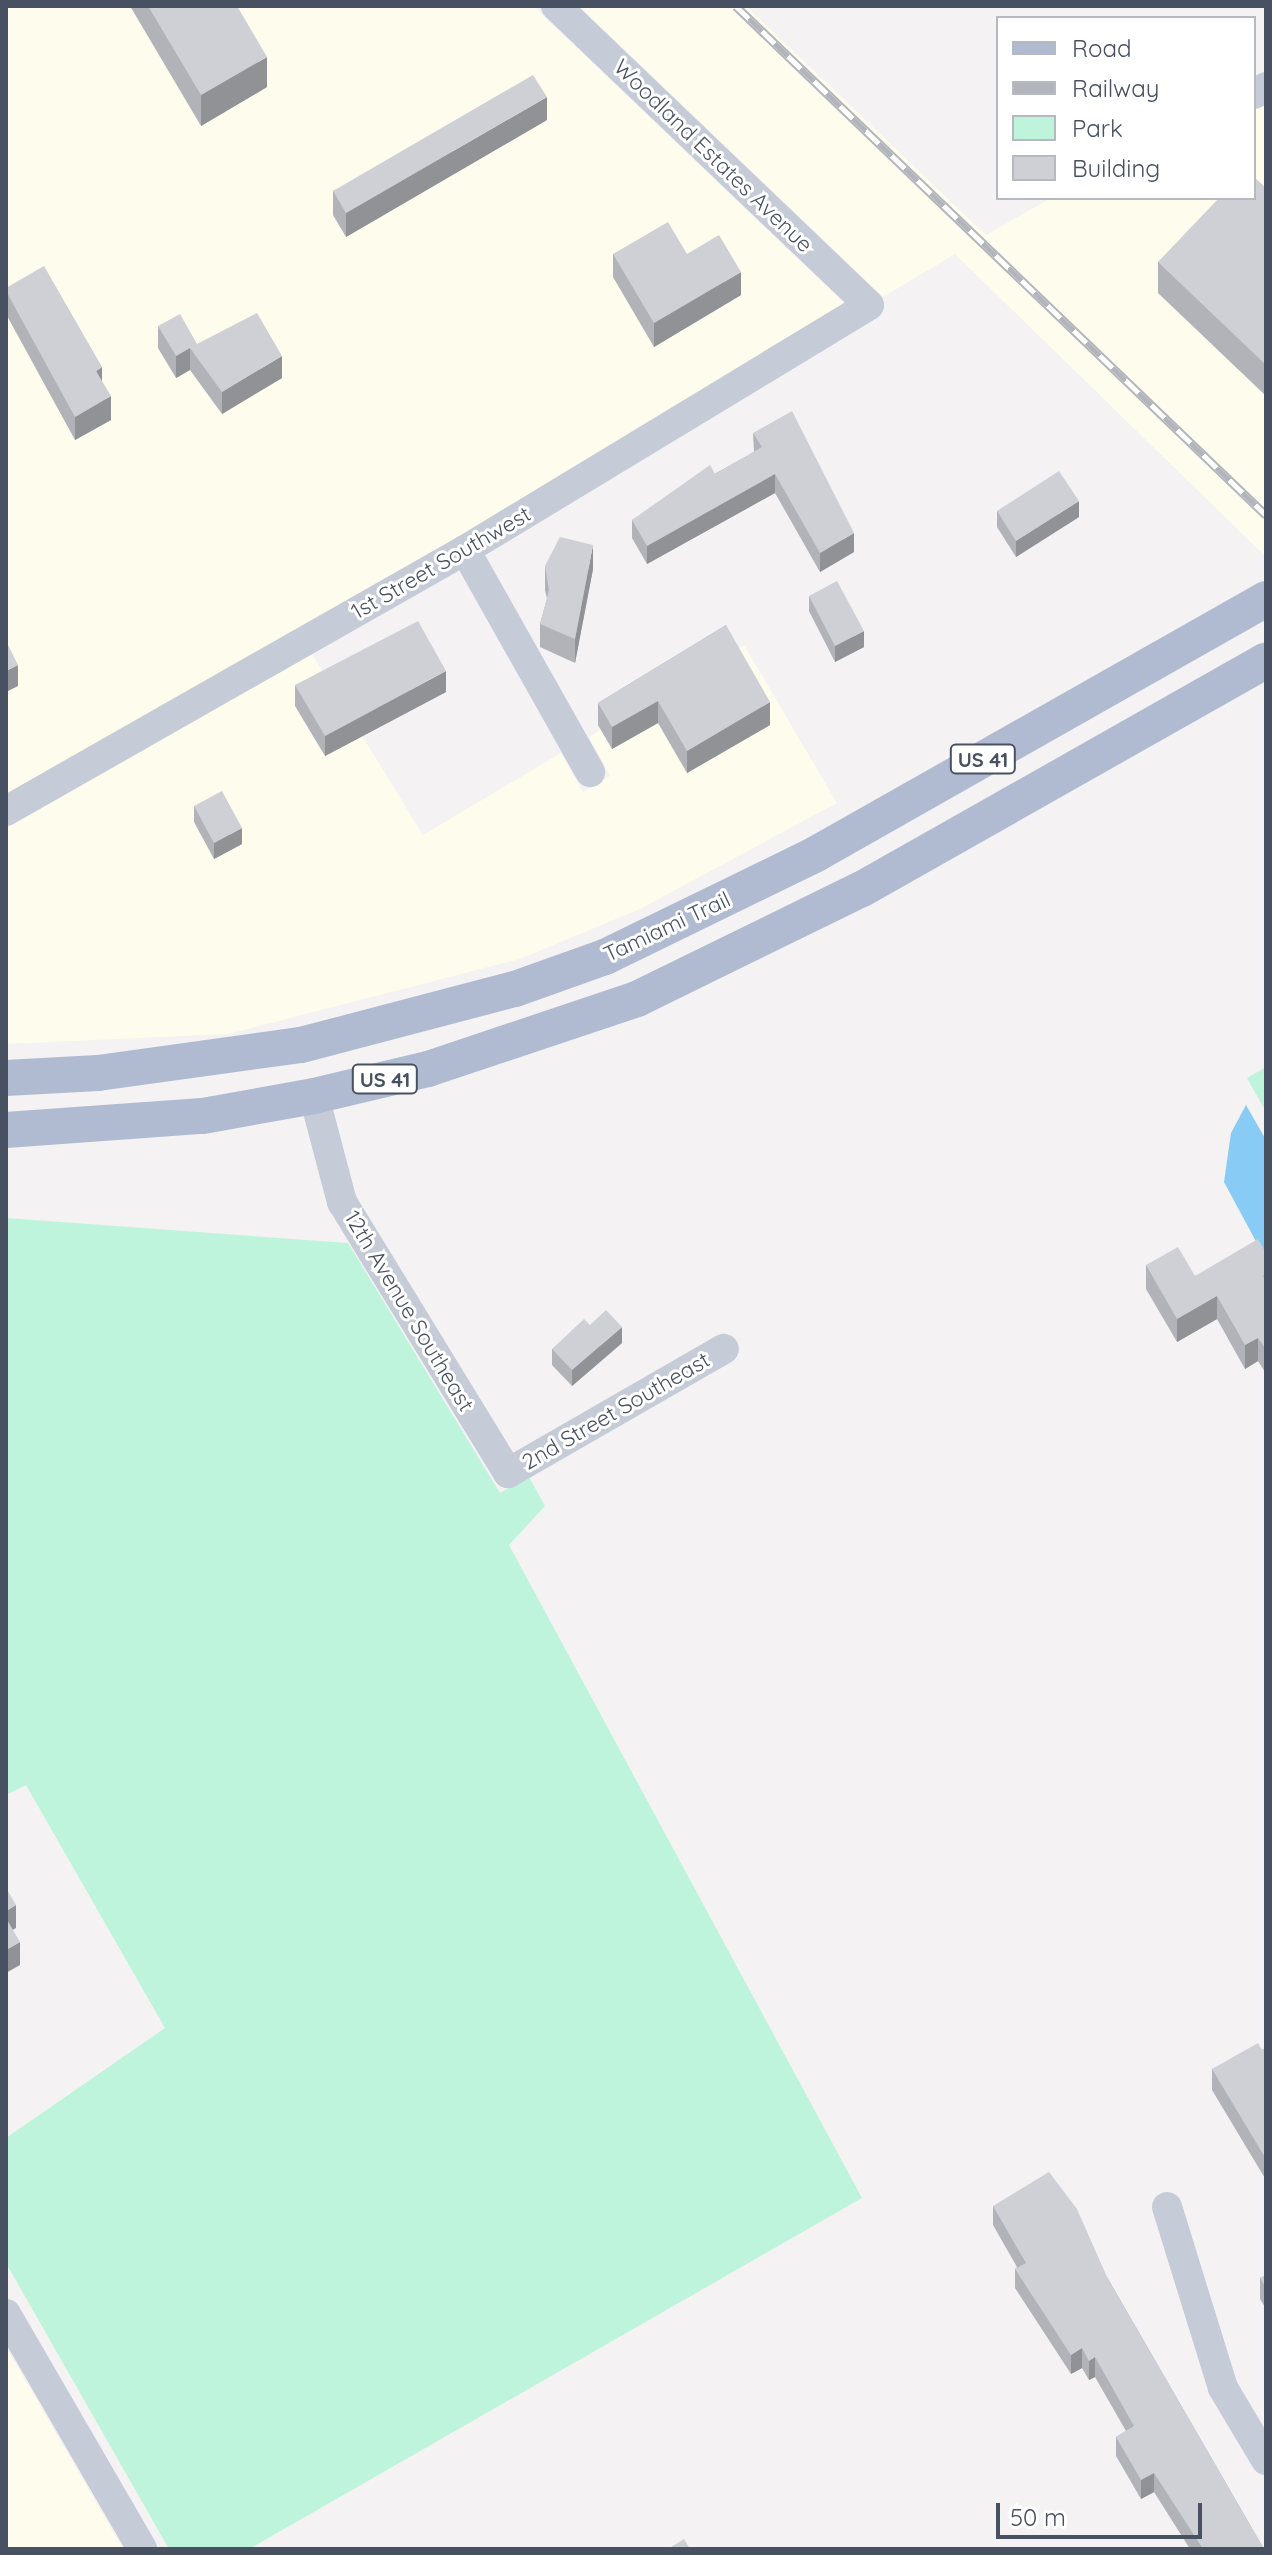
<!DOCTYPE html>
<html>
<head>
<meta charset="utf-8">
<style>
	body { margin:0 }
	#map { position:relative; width:1272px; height:2555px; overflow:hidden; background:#f4f2f2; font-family:Quicksand,sans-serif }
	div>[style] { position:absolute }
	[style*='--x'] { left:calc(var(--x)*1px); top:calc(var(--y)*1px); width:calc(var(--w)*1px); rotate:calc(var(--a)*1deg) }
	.commercial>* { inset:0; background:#fefcec }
	.green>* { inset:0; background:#bef4dc }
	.water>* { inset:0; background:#88cbf4 }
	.minor>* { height:30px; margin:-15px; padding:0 15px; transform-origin:15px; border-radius:15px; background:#c5cbd7 }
	.major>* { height:36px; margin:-18px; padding:0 18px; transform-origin:18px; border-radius:18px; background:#b0bbd2 }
	.rail>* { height:9px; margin-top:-4.5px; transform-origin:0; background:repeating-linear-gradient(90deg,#fff 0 18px,#b3b5bd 0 36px); box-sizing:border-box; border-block:2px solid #b3b5bd }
	.wall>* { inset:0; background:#b1b3b8 }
	.shaded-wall>* { inset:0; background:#909296 }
	.building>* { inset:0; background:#ced0d6 }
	span { translate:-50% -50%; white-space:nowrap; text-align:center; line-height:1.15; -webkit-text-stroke:6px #fff; paint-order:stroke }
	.shield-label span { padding:2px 6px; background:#fff; border:2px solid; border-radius:6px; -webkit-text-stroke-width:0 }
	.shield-label { font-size:20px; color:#485161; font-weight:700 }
	.street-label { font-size:22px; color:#485161 }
	.frame { position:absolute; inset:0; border:8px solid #485161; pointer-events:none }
	.legend { position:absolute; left:996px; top:16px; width:260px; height:184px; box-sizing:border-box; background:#fff; border:2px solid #b6b9c0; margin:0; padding:10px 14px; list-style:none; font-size:24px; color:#485161 }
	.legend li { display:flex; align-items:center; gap:16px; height:40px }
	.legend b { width:40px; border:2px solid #b6b9c0 }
	.scale { position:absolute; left:996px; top:2503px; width:206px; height:36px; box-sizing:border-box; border:4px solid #485161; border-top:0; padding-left:10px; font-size:24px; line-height:28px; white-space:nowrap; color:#485161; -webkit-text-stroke:6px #fff; paint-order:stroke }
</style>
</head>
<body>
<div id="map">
	<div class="commercial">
		<i style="clip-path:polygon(6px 6px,533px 6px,845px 304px,458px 538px,6px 795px)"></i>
		<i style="clip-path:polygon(579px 6px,746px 6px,986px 235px,1051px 198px,1254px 198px,1254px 110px,1266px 103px,1266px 557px,955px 254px,883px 297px)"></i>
		<i style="clip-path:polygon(744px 645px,837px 803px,640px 909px,520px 959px,228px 1034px,6px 1044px,6px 828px,312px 654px,423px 835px,561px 753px,583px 792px,610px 776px,589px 737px)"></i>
		<i style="clip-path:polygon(6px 2347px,123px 2549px,6px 2549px)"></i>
	</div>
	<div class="green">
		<i style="clip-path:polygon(1266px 1067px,1266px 1112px,1247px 1078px)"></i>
		<i style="clip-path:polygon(6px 1218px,348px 1243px,500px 1493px,529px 1477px,545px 1506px,509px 1545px,862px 2198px,249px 2549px,169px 2549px,6px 2263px,6px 2138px,165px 2028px,26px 1785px,6px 1795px)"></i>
	</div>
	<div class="water">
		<i style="clip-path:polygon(1246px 1105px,1266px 1140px,1266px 1260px,1224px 1182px,1231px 1133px)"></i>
	</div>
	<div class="minor">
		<i style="--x:1254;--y:94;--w:14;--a:-30"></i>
		<i style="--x:465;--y:550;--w:255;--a:60.6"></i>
		<i style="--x:6;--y:811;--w:528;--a:-29.62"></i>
		<i style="--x:465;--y:550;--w:472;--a:-31.2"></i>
		<i style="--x:869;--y:305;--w:433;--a:-136.3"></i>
		<i style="--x:314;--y:1096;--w:110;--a:75.2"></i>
		<i style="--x:342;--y:1202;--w:318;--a:58.5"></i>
		<i style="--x:508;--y:1473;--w:249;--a:-29.9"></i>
		<i style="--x:1167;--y:2207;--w:189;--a:72.8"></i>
		<i style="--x:1223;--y:2388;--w:84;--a:59.2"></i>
		<i style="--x:6;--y:2314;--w:272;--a:59.9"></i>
	</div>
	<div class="major">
		<i style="--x:6;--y:1078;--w:92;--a:-3.1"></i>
		<i style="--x:98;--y:1073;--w:205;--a:-7.9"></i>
		<i style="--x:301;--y:1045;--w:221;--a:-14.7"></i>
		<i style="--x:515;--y:989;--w:96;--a:-19.6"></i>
		<i style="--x:605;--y:957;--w:235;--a:-26"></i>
		<i style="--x:816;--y:854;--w:517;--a:-29.54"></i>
		<i style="--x:6;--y:1130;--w:197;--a:-4.1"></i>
		<i style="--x:203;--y:1116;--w:113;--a:-10.2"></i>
		<i style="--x:314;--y:1096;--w:117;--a:-13.3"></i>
		<i style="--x:428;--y:1069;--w:220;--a:-18.5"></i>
		<i style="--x:637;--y:999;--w:250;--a:-26.1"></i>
		<i style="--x:862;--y:889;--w:464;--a:-29.5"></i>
	</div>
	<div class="rail">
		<i style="--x:736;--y:6;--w:735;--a:43.84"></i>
	</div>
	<div class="wall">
		<i style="clip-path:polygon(130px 6px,237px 6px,267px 87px,201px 126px)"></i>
		<i style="clip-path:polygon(547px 120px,346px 237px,333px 215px,333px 191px)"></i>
		<i style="clip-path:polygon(1266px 188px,1266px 396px,1158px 293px,1158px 262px)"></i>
		<i style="clip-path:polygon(613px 254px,687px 254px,741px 295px,654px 347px,613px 277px)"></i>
		<i style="clip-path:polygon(6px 288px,102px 382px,111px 420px,75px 440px,6px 314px)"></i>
		<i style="clip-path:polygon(158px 326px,197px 344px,282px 378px,222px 414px,190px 370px,176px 378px,158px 348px)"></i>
		<i style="clip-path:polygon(753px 433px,854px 552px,820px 572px,775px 493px,647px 564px,632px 538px,632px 520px,754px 452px)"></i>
		<i style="clip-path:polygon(997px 511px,1079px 517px,1016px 557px,997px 527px)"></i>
		<i style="clip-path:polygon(545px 566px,593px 569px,575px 663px,540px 647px,540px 624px,547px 599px,545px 590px)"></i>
		<i style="clip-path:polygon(809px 596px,864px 647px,835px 662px,809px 611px)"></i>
		<i style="clip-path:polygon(726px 625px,770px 725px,687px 773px,658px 723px,612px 749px,598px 725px,598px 703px)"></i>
		<i style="clip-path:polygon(295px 685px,446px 692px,325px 756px,295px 706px)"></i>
		<i style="clip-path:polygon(194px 806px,242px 844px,214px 859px,194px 822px)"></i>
		<i style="clip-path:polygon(1266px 1253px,1265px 1372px,1258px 1361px,1245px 1369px,1217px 1319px,1177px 1342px,1146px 1289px,1146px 1265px,1195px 1276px)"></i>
		<i style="clip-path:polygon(622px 1343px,572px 1386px,552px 1365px,552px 1349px)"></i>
		<i style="clip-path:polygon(1266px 2048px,1266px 2180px,1212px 2090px,1212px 2069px)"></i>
		<i style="clip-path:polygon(993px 2206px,1107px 2277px,1264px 2549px,1190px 2549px,1154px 2492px,1141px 2499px,1116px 2456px,1116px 2437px,1126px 2431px,1095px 2377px,1089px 2380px,1082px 2368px,1071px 2374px,1015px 2288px,1015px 2269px,1017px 2267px,993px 2225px)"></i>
		<i style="clip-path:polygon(1266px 2275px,1266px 2309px,1260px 2299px,1260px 2278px)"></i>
	</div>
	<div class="shaded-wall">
		<i style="clip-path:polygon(267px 57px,267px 87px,201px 126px,201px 95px)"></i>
		<i style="clip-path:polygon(547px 97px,547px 120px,346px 237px,346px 213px)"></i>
		<i style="clip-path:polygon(741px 272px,741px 295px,654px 347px,654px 323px)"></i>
		<i style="clip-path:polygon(190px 348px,190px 370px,176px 378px,176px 356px)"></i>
		<i style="clip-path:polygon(282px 356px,282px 378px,222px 414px,222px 392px)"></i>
		<i style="clip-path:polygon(102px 367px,102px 390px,96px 371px)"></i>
		<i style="clip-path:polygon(111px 396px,111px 420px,75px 440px,75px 417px)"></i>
		<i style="clip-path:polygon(775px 474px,775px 493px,647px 564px,647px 546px)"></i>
		<i style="clip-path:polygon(1079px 501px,1079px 517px,1016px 557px,1016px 541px)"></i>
		<i style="clip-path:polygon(854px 533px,854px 552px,820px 572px,820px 553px)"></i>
		<i style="clip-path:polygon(593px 545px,593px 569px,575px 663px,575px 639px)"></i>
		<i style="clip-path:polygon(864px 631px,864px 647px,835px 662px,835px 646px)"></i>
		<i style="clip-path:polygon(18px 665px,18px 686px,6px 692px,6px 671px)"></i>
		<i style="clip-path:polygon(446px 671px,446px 692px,325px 756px,325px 736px)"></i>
		<i style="clip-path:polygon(658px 701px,658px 723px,612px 749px,612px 727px)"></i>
		<i style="clip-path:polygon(770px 702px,770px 725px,687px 773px,687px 751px)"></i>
		<i style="clip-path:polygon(242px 828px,242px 844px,214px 859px,214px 843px)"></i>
		<i style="clip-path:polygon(1217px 1296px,1217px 1319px,1177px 1342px,1177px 1319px)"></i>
		<i style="clip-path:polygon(622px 1327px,622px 1343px,572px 1386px,572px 1370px)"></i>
		<i style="clip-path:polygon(1258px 1338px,1258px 1361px,1245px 1369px,1245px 1345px)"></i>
		<i style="clip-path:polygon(1266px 1347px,1266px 1371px,1265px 1372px,1265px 1348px)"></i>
		<i style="clip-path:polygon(16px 1905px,16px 1928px,6px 1934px,6px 1911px)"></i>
		<i style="clip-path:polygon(20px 1942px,20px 1965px,6px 1973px,6px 1950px)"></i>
		<i style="clip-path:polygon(1082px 2348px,1082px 2368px,1071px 2374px,1071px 2355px)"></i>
		<i style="clip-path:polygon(1095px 2357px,1095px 2377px,1089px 2380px,1089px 2361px)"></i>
		<i style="clip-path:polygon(1154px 2473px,1154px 2492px,1141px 2499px,1141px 2480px)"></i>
	</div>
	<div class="building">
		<i style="clip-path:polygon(148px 6px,237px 6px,267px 57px,201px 95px)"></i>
		<i style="clip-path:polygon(533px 75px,547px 97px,346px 213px,333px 191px)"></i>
		<i style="clip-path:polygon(1254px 177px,1266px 188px,1266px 365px,1158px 262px,1219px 198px,1254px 198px)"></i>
		<i style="clip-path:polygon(668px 222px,687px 254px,719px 235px,741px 272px,654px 323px,613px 254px)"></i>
		<i style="clip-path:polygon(44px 266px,102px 367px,96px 371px,111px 396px,75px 417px,6px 291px,6px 288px)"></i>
		<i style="clip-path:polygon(257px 313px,282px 356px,222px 392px,190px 348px,176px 356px,158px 326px,180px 314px,197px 344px)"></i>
		<i style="clip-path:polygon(792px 411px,854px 533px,820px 553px,775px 474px,647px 546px,632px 520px,710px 465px,715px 474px,762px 447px,753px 433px)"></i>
		<i style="clip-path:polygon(1059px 471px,1079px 501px,1016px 541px,997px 511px)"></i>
		<i style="clip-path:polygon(560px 537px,593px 545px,575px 639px,540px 624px,549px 590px,545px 566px)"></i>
		<i style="clip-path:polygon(837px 581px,864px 631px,835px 646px,809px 596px)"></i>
		<i style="clip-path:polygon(418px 621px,446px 671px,325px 736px,295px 685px)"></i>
		<i style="clip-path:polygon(726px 625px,770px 702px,687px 751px,658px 701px,612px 727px,598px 703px)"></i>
		<i style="clip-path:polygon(6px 641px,18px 665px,6px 671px)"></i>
		<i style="clip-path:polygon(222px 791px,242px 828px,214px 843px,194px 806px)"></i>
		<i style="clip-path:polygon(1258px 1239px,1266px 1253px,1266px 1274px,1263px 1276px,1266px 1281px,1266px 1347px,1265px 1348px,1258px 1338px,1245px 1345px,1217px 1296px,1177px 1319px,1146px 1265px,1178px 1247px,1195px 1276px)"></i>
		<i style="clip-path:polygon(606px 1310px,622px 1327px,572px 1370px,552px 1349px,584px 1319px,590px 1325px)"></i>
		<i style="clip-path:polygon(6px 1888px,16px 1905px,6px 1911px)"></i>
		<i style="clip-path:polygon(6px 1918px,20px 1942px,6px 1950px)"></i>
		<i style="clip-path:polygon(1258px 2043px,1262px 2050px,1266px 2048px,1266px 2159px,1212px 2069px)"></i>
		<i style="clip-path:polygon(1049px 2172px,1077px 2209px,1107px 2277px,1264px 2549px,1203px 2549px,1154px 2473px,1141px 2480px,1116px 2437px,1134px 2426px,1095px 2357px,1089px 2361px,1082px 2348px,1071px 2355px,1015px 2269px,1026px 2263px,993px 2206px)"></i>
		<i style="clip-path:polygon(1266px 2275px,1266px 2288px,1260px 2278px)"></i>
		<i style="clip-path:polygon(684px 2539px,690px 2549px,668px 2549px)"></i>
	</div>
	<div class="shield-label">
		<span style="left:983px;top:759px">US 41</span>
		<span style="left:385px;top:1079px">US 41</span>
	</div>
	<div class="street-label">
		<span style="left:713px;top:156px;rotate:44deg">Woodland Estates Avenue</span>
		<span style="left:441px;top:563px;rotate:-30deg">1st Street Southwest</span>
		<span style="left:667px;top:927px;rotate:-25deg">Tamiami Trail</span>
		<span style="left:409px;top:1311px;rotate:59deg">12th Avenue Southeast</span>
		<span style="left:616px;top:1411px;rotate:-30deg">2nd Street Southeast</span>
	</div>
	<div class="frame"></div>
	<ul class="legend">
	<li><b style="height:10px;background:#b0bbd2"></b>Road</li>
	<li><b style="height:10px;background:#b3b5bd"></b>Railway</li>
	<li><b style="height:22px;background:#bef4dc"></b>Park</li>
	<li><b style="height:22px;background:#ced0d6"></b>Building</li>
	</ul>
	<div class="scale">50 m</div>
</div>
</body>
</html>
